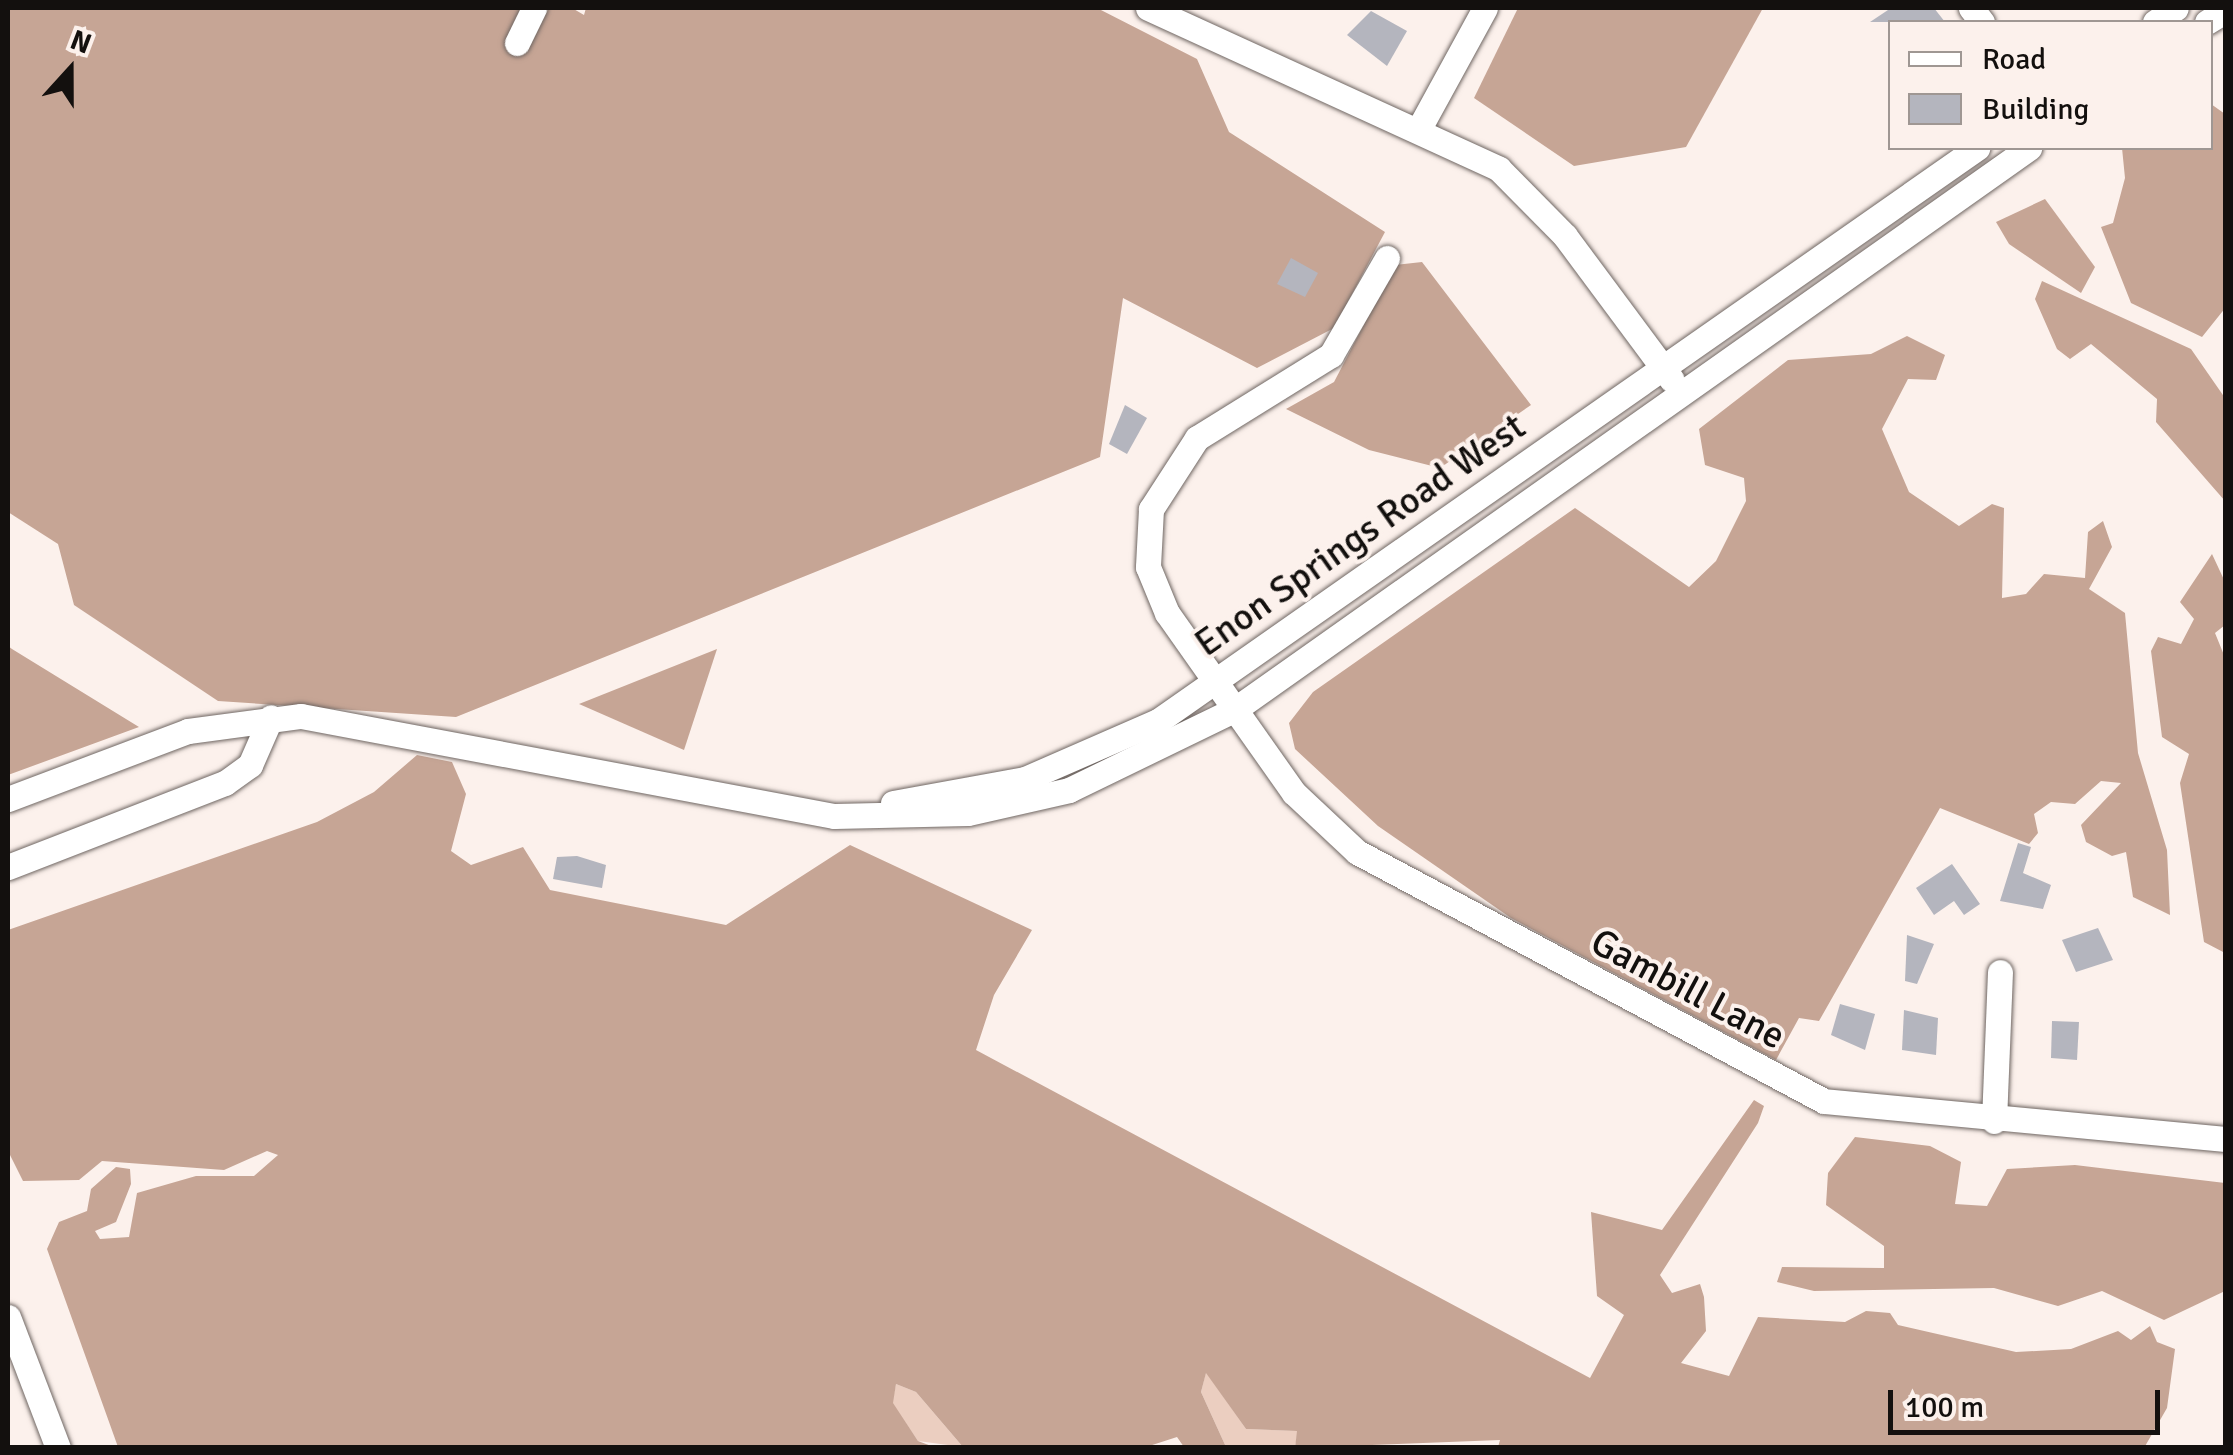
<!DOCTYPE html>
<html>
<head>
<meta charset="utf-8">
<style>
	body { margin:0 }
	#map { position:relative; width:2233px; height:1455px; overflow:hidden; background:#fcf1ec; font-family:Signika,sans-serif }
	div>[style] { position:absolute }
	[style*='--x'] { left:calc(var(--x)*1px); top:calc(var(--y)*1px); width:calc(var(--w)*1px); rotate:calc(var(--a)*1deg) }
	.green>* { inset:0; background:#ebcec0 }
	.forest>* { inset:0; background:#c6a595 }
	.building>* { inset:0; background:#b4b5be }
	.roads { filter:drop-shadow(0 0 2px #6f6662) drop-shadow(0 0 2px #6f6662) }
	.minor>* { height:25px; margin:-12.5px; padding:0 12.5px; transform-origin:12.5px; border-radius:12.5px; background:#fff }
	span { translate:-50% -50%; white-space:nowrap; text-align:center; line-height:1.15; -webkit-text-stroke:8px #fcf1ec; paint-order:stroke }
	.street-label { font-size:38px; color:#13100e }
	.frame { position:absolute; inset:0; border:10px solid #13100e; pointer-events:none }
	.legend { position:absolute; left:1888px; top:20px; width:325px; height:130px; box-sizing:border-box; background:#fcf1ec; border:2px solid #9f9793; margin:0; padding:12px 18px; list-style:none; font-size:30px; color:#13100e }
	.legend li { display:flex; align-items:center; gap:20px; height:50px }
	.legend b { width:50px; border:2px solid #9f9793 }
	.north { position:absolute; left:20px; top:20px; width:100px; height:100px; -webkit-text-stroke:8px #fcf1ec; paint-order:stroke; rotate:21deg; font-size:28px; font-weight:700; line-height:40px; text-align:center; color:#13100e }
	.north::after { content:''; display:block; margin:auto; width:35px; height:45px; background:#13100e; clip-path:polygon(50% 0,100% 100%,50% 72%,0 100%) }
	.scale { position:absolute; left:1888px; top:1390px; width:272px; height:45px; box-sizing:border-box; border:5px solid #13100e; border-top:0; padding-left:12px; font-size:30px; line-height:35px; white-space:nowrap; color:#13100e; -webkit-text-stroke:8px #fcf1ec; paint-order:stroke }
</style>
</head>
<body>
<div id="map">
	<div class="green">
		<i style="clip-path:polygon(1206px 1372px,1246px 1429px,1298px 1431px,1295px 1447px,1226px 1447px,1201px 1392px)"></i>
		<i style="clip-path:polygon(896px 1384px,916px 1392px,963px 1447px,918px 1441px,892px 1403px)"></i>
	</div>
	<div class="forest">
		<i style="clip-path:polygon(8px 8px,572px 8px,584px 15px,586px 8px,1097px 8px,1197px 59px,1229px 132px,1385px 232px,1334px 328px,1257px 368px,1123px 298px,1100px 457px,456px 717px,218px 701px,74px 605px,58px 544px,8px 512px)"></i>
		<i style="clip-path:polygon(1518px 8px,1763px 8px,1686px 147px,1574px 166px,1474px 98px)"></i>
		<i style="clip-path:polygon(2211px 104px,2225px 114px,2226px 307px,2202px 337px,2131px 303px,2101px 227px,2113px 223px,2125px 178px,2122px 148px,2210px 148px)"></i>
		<i style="clip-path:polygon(2045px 199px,2095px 267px,2081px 293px,2009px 244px,1996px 222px)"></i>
		<i style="clip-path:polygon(1422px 262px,1531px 405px,1440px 468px,1369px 450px,1286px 409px,1334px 382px,1395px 265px)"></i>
		<i style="clip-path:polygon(2042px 281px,2191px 349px,2225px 398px,2225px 501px,2156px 422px,2157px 399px,2091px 344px,2070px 359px,2057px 349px,2035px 299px)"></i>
		<i style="clip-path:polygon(1907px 336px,1945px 355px,1936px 380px,1908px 379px,1882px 429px,1909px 492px,1959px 526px,1992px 504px,2004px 508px,2002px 598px,2026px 594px,2044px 574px,2085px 578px,2088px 532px,2103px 521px,2112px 547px,2089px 589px,2125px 613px,2138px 753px,2167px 850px,2170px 915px,2133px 897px,2126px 852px,2112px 856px,2086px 842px,2081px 825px,2121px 783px,2101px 781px,2075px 804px,2051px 802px,2034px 814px,2038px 833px,2029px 844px,1940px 808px,1819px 1021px,1799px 1018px,1776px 1060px,1511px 918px,1378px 826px,1295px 749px,1289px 723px,1313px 692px,1575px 508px,1689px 587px,1716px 561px,1746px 501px,1744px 478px,1705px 465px,1699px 429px,1788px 360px,1871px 354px)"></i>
		<i style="clip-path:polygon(2212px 554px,2226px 584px,2225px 625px,2215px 633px,2226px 660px,2225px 953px,2204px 942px,2180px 783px,2189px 754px,2162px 737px,2151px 651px,2158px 637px,2181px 644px,2194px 619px,2180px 602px)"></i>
		<i style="clip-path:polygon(8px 646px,12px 649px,139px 727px,8px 775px)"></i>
		<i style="clip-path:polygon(717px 649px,684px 750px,579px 704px)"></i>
		<i style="clip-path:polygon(417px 755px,452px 762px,466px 794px,451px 851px,471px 865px,523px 847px,550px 890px,726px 925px,850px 845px,1032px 930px,994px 995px,976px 1050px,1590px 1378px,1624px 1315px,1597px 1296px,1591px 1212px,1662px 1230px,1754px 1100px,1764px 1106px,1758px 1123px,1660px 1275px,1672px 1293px,1700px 1284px,1704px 1297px,1706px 1331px,1681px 1363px,1729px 1376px,1758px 1317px,1845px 1322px,1866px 1311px,1890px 1313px,1898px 1325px,2016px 1352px,2071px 1349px,2118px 1331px,2131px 1340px,2150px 1326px,2157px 1342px,2175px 1349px,2167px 1408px,2144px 1448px,1498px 1447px,1500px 1440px,1295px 1448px,1297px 1431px,1246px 1429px,1206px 1373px,1201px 1392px,1226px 1447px,1184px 1447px,1177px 1437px,1146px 1447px,963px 1447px,916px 1392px,896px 1384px,893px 1403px,918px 1441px,934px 1447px,118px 1447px,47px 1249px,59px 1222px,87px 1211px,91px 1189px,116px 1167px,130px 1169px,131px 1184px,116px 1222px,95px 1231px,100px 1239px,129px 1237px,137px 1193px,196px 1176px,254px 1176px,278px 1155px,267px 1151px,224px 1170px,102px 1161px,79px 1180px,23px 1181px,8px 1151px,8px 930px,317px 822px,374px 792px)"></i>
		<i style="clip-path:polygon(1855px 1137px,1930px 1146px,1961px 1162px,1955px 1204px,1987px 1206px,2007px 1169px,2075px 1165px,2225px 1183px,2225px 1291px,2164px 1320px,2102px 1291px,2058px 1306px,1994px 1288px,1814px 1291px,1777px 1282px,1782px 1267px,1884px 1268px,1884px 1246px,1826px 1205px,1828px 1173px)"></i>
	</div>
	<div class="building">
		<i style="clip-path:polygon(1891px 8px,1934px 8px,1945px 22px,1870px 22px)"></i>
		<i style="clip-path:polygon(1371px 11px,1407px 31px,1387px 66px,1347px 35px)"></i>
		<i style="clip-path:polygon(1291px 258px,1318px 273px,1305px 297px,1277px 284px)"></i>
		<i style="clip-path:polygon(1125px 405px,1147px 418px,1127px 454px,1109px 444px)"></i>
		<i style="clip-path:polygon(2018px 843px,2031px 847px,2023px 873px,2051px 885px,2043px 909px,2000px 901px)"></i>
		<i style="clip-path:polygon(577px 856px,606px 865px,602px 888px,553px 879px,557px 857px)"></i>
		<i style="clip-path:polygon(1952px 864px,1980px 904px,1964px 915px,1954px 901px,1934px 915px,1916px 888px)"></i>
		<i style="clip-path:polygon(2098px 928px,2113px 960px,2076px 972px,2062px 940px)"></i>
		<i style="clip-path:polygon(1907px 935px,1934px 944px,1917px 984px,1905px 981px)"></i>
		<i style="clip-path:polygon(1840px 1004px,1875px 1014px,1865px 1050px,1831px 1035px)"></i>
		<i style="clip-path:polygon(1904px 1010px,1938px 1018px,1936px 1055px,1902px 1050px)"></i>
		<i style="clip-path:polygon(2052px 1021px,2079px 1022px,2077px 1060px,2051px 1058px)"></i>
	</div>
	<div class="roads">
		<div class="minor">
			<i style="--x:1148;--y:8;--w:386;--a:24.6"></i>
			<i style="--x:1499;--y:169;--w:94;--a:45.4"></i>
			<i style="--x:1565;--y:236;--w:179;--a:53.4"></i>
			<i style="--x:1971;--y:8;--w:18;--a:52"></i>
			<i style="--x:2155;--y:22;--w:25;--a:-34"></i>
			<i style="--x:2207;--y:22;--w:22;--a:-32"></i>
			<i style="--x:517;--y:43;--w:39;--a:-64"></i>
			<i style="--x:1421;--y:125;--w:133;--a:-61.3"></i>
			<i style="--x:1387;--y:258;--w:112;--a:120"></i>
			<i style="--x:1331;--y:355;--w:158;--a:148.2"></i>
			<i style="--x:1197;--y:438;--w:85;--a:122.9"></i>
			<i style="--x:1151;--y:509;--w:58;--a:93"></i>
			<i style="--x:1148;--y:567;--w:50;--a:67.6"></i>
			<i style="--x:1167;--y:613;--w:220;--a:54.8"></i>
			<i style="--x:1294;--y:793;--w:86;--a:43.1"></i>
			<i style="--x:1357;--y:852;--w:529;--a:28.07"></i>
			<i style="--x:1824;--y:1101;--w:404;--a:5.4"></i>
			<i style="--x:8;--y:799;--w:192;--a:-20.7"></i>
			<i style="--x:188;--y:731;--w:114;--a:-7.6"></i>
			<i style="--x:301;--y:716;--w:542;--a:10.63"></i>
			<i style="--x:834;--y:816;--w:134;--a:-1.3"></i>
			<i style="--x:968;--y:813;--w:104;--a:-12.8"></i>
			<i style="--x:1069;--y:790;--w:183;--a:-25.9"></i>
			<i style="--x:1234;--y:710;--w:974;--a:-35.26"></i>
			<i style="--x:893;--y:803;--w:134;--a:-10.3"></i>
			<i style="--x:1025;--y:779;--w:145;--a:-23.6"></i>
			<i style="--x:1158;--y:721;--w:1000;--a:-34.98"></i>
			<i style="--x:8;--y:867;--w:233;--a:-21.2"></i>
			<i style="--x:225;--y:783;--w:31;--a:-36"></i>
			<i style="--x:250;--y:765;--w:52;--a:-66.4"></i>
			<i style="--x:1994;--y:1121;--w:149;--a:-87.7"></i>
			<i style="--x:8;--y:1317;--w:140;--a:69.1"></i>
		</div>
	</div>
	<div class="street-label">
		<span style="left:1360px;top:535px;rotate:-35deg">Enon Springs Road West</span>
		<span style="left:1688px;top:989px;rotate:28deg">Gambill Lane</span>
	</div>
	<div class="frame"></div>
	<ul class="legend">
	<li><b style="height:12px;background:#fff"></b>Road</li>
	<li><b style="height:28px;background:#b4b5be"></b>Building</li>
	</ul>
	<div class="north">N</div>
	<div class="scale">100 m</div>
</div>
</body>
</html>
